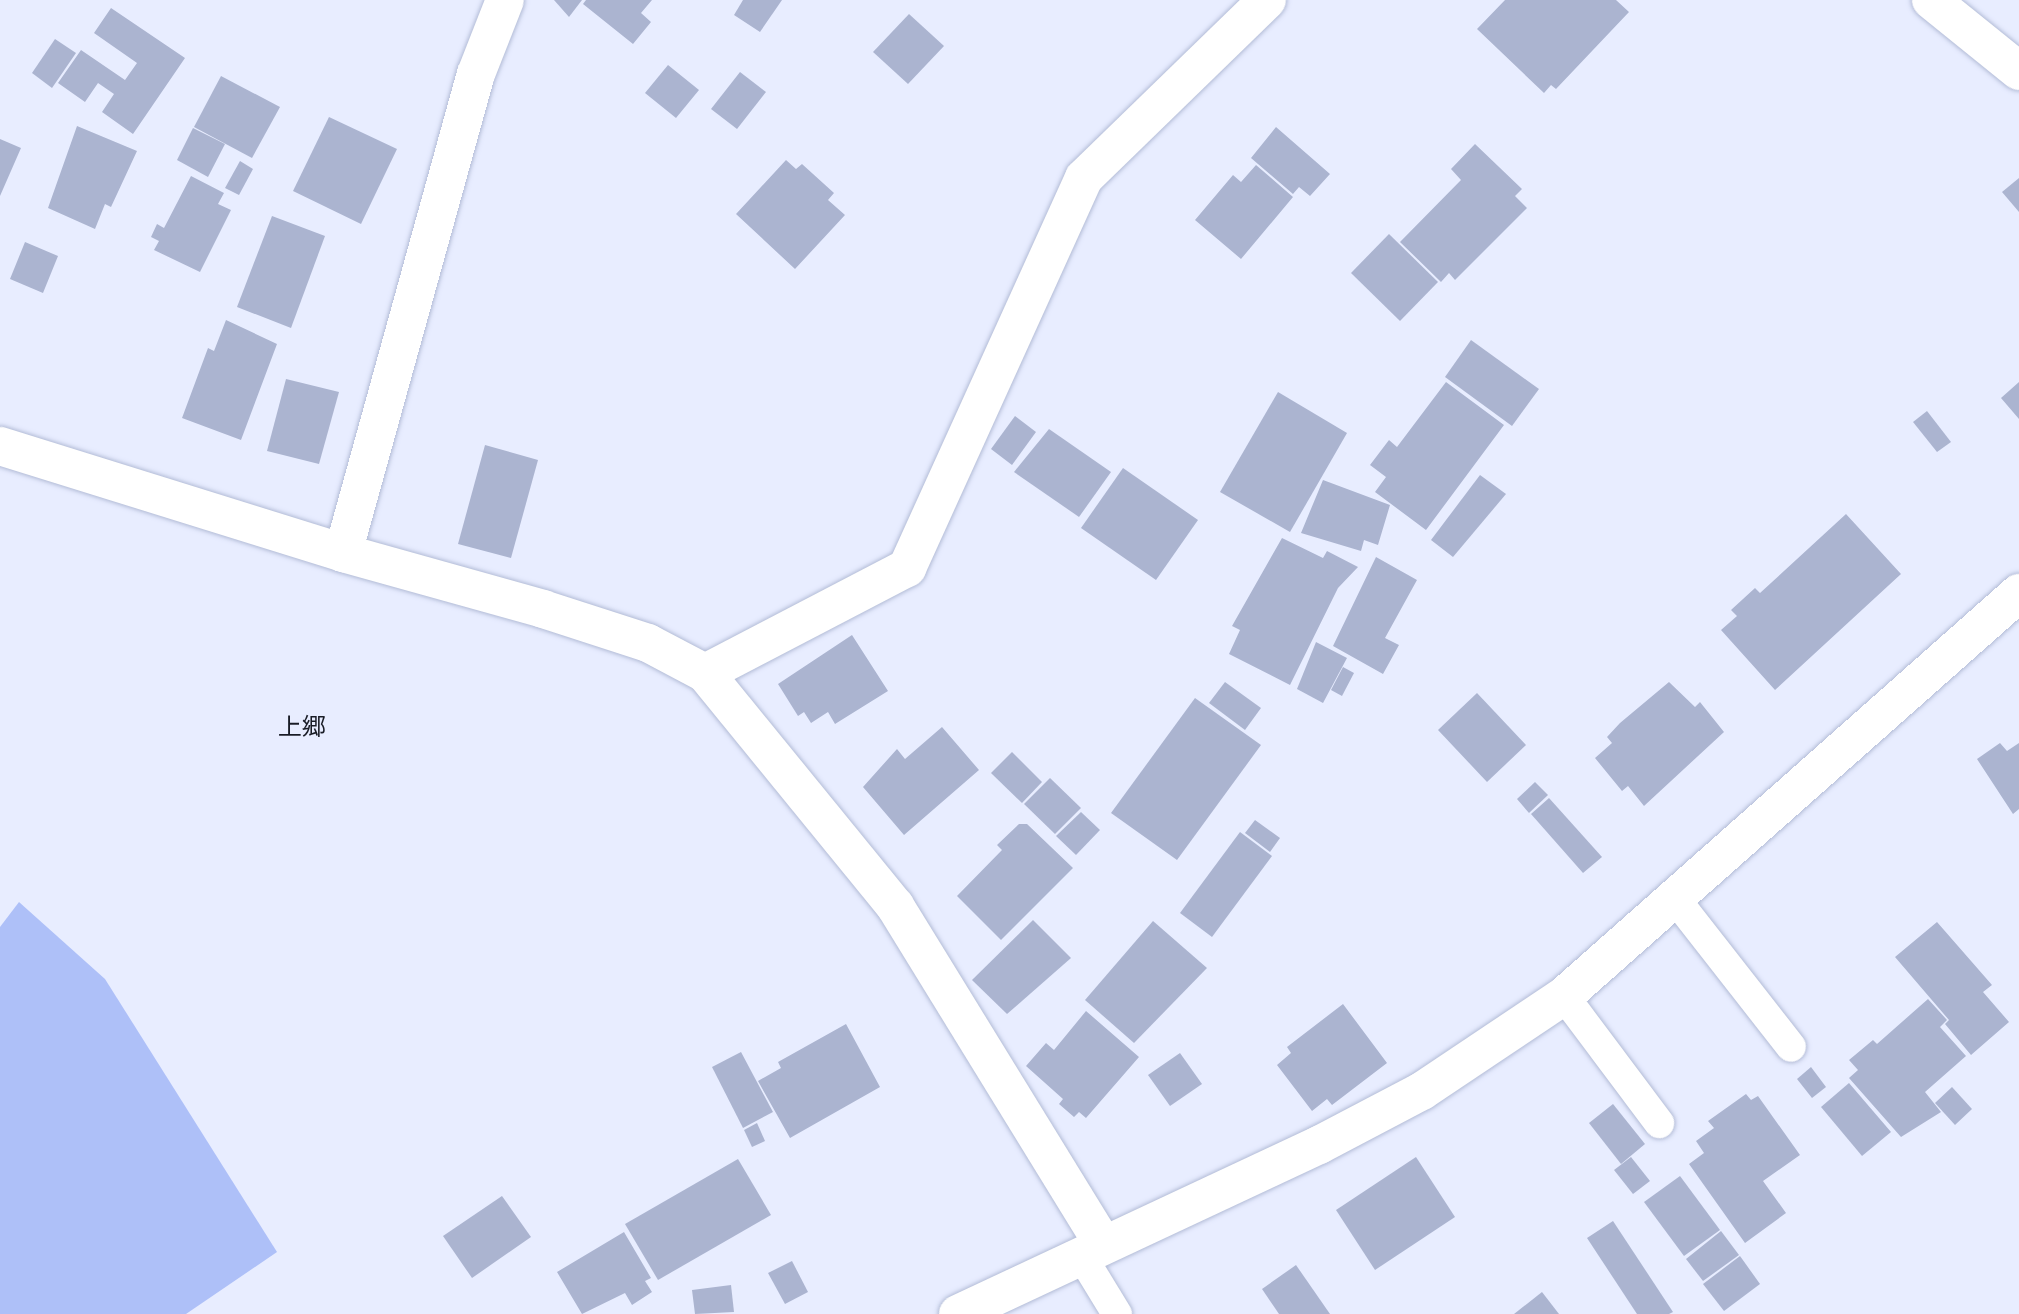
<!DOCTYPE html>
<html>
<head>
<meta charset="utf-8">
<style>
	body { margin:0 }
	#map { position:relative; width:2019px; height:1314px; overflow:hidden; background:#e8edff; font-family:"Space Grotesk","Noto Sans JP",sans-serif }
	div>[style] { position:absolute }
	[style*='--x'] { left:calc(var(--x)*1px); top:calc(var(--y)*1px); width:calc(var(--w)*1px); rotate:calc(var(--a)*1deg) }
	.green>* { inset:0; background:#aec0f8 }
	.building>* { inset:0; background:#abb4d0 }
	.roads { filter:drop-shadow(0 0 2px #b3bcd7) drop-shadow(0 0 2px #b3bcd7) }
	.service>* { height:30px; margin:-15px; padding:0 15px; transform-origin:15px; border-radius:15px; background:#fff }
	.minor>* { height:38px; margin:-19px; padding:0 19px; transform-origin:19px; border-radius:19px; background:#fff }
	.tertiary>* { height:38px; margin:-19px; padding:0 19px; transform-origin:19px; border-radius:19px; background:#fff }
	span { translate:-50% -50%; white-space:nowrap; text-align:center; line-height:1.15; -webkit-text-stroke:6px #e8edff; paint-order:stroke }
	.neighbourhood-label { font-size:24px; color:#191c26 }
</style>
</head>
<body>
<div id="map">
	<div class="green">
		<i style="clip-path:polygon(19px 902px,105px 979px,277px 1252px,186px 1314px,0 1314px,0 927px)"></i>
	</div>
	<div class="building">
		<i style="clip-path:polygon(554px 0,582px 0,569px 17px)"></i>
		<i style="clip-path:polygon(586px 0,652px 0,641px 13px,651px 22px,633px 44px,583px 4px)"></i>
		<i style="clip-path:polygon(743px 0,782px 0,760px 32px,734px 15px)"></i>
		<i style="clip-path:polygon(1505px 0,1616px 0,1629px 12px,1556px 89px,1551px 85px,1544px 93px,1477px 29px)"></i>
		<i style="clip-path:polygon(111px 8px,185px 58px,133px 134px,102px 112px,114px 94px,98px 83px,85px 102px,58px 83px,81px 50px,125px 80px,137px 63px,94px 33px)"></i>
		<i style="clip-path:polygon(909px 14px,944px 46px,908px 84px,873px 52px)"></i>
		<i style="clip-path:polygon(55px 39px,76px 53px,52px 88px,32px 73px)"></i>
		<i style="clip-path:polygon(668px 65px,699px 90px,676px 118px,645px 93px)"></i>
		<i style="clip-path:polygon(740px 72px,766px 92px,737px 129px,711px 109px)"></i>
		<i style="clip-path:polygon(221px 76px,280px 107px,252px 158px,194px 127px)"></i>
		<i style="clip-path:polygon(329px 117px,397px 149px,361px 224px,293px 191px)"></i>
		<i style="clip-path:polygon(77px 126px,137px 151px,111px 207px,105px 204px,95px 229px,48px 208px)"></i>
		<i style="clip-path:polygon(1276px 127px,1330px 174px,1310px 196px,1299px 187px,1293px 194px,1251px 158px)"></i>
		<i style="clip-path:polygon(193px 128px,225px 144px,208px 177px,177px 160px)"></i>
		<i style="clip-path:polygon(0 139px,21px 148px,0 196px)"></i>
		<i style="clip-path:polygon(1475px 144px,1522px 189px,1515px 196px,1527px 208px,1455px 280px,1449px 273px,1441px 282px,1400px 242px,1461px 180px,1451px 169px)"></i>
		<i style="clip-path:polygon(786px 160px,796px 169px,802px 164px,834px 193px,828px 200px,845px 215px,795px 269px,736px 214px)"></i>
		<i style="clip-path:polygon(240px 161px,253px 169px,239px 195px,225px 188px)"></i>
		<i style="clip-path:polygon(1256px 165px,1293px 197px,1241px 259px,1195px 220px,1233px 175px,1241px 182px)"></i>
		<i style="clip-path:polygon(191px 176px,224px 193px,218px 204px,231px 210px,200px 272px,154px 250px,159px 241px,151px 237px,157px 224px,164px 228px)"></i>
		<i style="clip-path:polygon(2019px 178px,2019px 212px,2002px 192px)"></i>
		<i style="clip-path:polygon(272px 216px,325px 236px,291px 328px,237px 307px)"></i>
		<i style="clip-path:polygon(1389px 234px,1438px 282px,1400px 321px,1351px 273px)"></i>
		<i style="clip-path:polygon(25px 242px,58px 256px,43px 293px,10px 279px)"></i>
		<i style="clip-path:polygon(226px 320px,277px 344px,241px 440px,182px 418px,208px 348px,214px 351px)"></i>
		<i style="clip-path:polygon(1471px 340px,1539px 389px,1512px 426px,1445px 377px)"></i>
		<i style="clip-path:polygon(286px 379px,339px 392px,319px 464px,267px 451px)"></i>
		<i style="clip-path:polygon(1446px 382px,1504px 425px,1426px 530px,1375px 492px,1386px 477px,1370px 465px,1389px 440px,1397px 447px)"></i>
		<i style="clip-path:polygon(2019px 382px,2019px 419px,2001px 398px)"></i>
		<i style="clip-path:polygon(1278px 392px,1347px 433px,1290px 532px,1220px 492px)"></i>
		<i style="clip-path:polygon(1927px 411px,1951px 442px,1937px 452px,1913px 422px)"></i>
		<i style="clip-path:polygon(1015px 416px,1036px 432px,1012px 465px,991px 449px)"></i>
		<i style="clip-path:polygon(1049px 429px,1111px 472px,1079px 517px,1014px 472px)"></i>
		<i style="clip-path:polygon(485px 445px,538px 460px,511px 558px,458px 544px)"></i>
		<i style="clip-path:polygon(1123px 468px,1198px 520px,1156px 580px,1081px 528px)"></i>
		<i style="clip-path:polygon(1480px 475px,1506px 494px,1453px 557px,1431px 540px)"></i>
		<i style="clip-path:polygon(1323px 480px,1390px 505px,1378px 545px,1364px 540px,1361px 551px,1301px 533px)"></i>
		<i style="clip-path:polygon(1846px 514px,1901px 574px,1775px 690px,1721px 630px,1737px 616px,1731px 610px,1755px 588px,1760px 593px)"></i>
		<i style="clip-path:polygon(1282px 538px,1323px 558px,1327px 551px,1358px 567px,1338px 588px,1290px 685px,1229px 654px,1240px 630px,1232px 626px)"></i>
		<i style="clip-path:polygon(1376px 557px,1417px 580px,1385px 638px,1399px 645px,1383px 674px,1333px 646px)"></i>
		<i style="clip-path:polygon(852px 635px,888px 691px,835px 724px,828px 712px,811px 723px,804px 712px,798px 716px,778px 684px)"></i>
		<i style="clip-path:polygon(1316px 642px,1347px 658px,1323px 703px,1297px 689px)"></i>
		<i style="clip-path:polygon(1343px 667px,1354px 673px,1342px 696px,1331px 690px)"></i>
		<i style="clip-path:polygon(1225px 682px,1261px 708px,1245px 730px,1209px 703px)"></i>
		<i style="clip-path:polygon(1669px 682px,1695px 707px,1700px 702px,1724px 732px,1644px 806px,1628px 786px,1622px 791px,1595px 758px,1612px 743px,1607px 737px,1620px 723px)"></i>
		<i style="clip-path:polygon(1477px 693px,1526px 745px,1487px 782px,1438px 730px)"></i>
		<i style="clip-path:polygon(1195px 698px,1261px 745px,1177px 860px,1111px 813px)"></i>
		<i style="clip-path:polygon(942px 727px,979px 770px,904px 835px,863px 787px,897px 749px,905px 759px)"></i>
		<i style="clip-path:polygon(2000px 743px,2007px 751px,2019px 743px,2019px 809px,2013px 814px,1977px 759px)"></i>
		<i style="clip-path:polygon(1012px 752px,1042px 782px,1022px 803px,991px 773px)"></i>
		<i style="clip-path:polygon(1050px 778px,1081px 808px,1055px 834px,1024px 804px)"></i>
		<i style="clip-path:polygon(1535px 782px,1548px 795px,1529px 813px,1517px 799px)"></i>
		<i style="clip-path:polygon(1549px 798px,1602px 857px,1583px 873px,1531px 814px)"></i>
		<i style="clip-path:polygon(1081px 812px,1100px 830px,1076px 855px,1056px 836px)"></i>
		<i style="clip-path:polygon(1255px 820px,1280px 838px,1270px 852px,1245px 833px)"></i>
		<i style="clip-path:polygon(1019px 824px,1027px 824px,1073px 868px,1001px 940px,957px 896px,1002px 850px,997px 845px)"></i>
		<i style="clip-path:polygon(1240px 832px,1272px 856px,1212px 937px,1180px 913px)"></i>
		<i style="clip-path:polygon(1033px 920px,1071px 958px,1007px 1014px,972px 980px)"></i>
		<i style="clip-path:polygon(1153px 921px,1207px 968px,1134px 1043px,1085px 1000px)"></i>
		<i style="clip-path:polygon(1937px 922px,1992px 985px,1983px 992px,2009px 1022px,1971px 1055px,1945px 1024px,1949px 1020px,1895px 957px)"></i>
		<i style="clip-path:polygon(1928px 999px,1947px 1020px,1940px 1027px,1966px 1056px,1925px 1092px,1941px 1112px,1901px 1137px,1849px 1078px,1858px 1070px,1849px 1060px,1873px 1040px,1877px 1044px)"></i>
		<i style="clip-path:polygon(1343px 1004px,1387px 1063px,1332px 1105px,1327px 1099px,1312px 1111px,1277px 1065px,1291px 1053px,1287px 1047px)"></i>
		<i style="clip-path:polygon(1086px 1011px,1139px 1057px,1086px 1118px,1079px 1112px,1074px 1117px,1059px 1104px,1063px 1099px,1026px 1066px,1046px 1043px,1054px 1050px)"></i>
		<i style="clip-path:polygon(846px 1024px,880px 1087px,790px 1138px,758px 1081px,781px 1068px,778px 1062px)"></i>
		<i style="clip-path:polygon(741px 1052px,773px 1112px,743px 1128px,712px 1067px)"></i>
		<i style="clip-path:polygon(1180px 1053px,1202px 1084px,1170px 1106px,1148px 1075px)"></i>
		<i style="clip-path:polygon(1811px 1067px,1826px 1087px,1812px 1098px,1797px 1079px)"></i>
		<i style="clip-path:polygon(1849px 1083px,1891px 1132px,1862px 1156px,1821px 1107px)"></i>
		<i style="clip-path:polygon(1952px 1087px,1972px 1109px,1955px 1125px,1935px 1103px)"></i>
		<i style="clip-path:polygon(1746px 1094px,1751px 1100px,1758px 1096px,1800px 1155px,1763px 1181px,1786px 1213px,1745px 1243px,1689px 1164px,1704px 1153px,1696px 1141px,1714px 1128px,1708px 1121px)"></i>
		<i style="clip-path:polygon(1613px 1104px,1645px 1144px,1621px 1164px,1589px 1123px)"></i>
		<i style="clip-path:polygon(757px 1123px,765px 1141px,752px 1147px,744px 1130px)"></i>
		<i style="clip-path:polygon(1416px 1157px,1455px 1217px,1375px 1270px,1336px 1210px)"></i>
		<i style="clip-path:polygon(1631px 1157px,1650px 1181px,1633px 1194px,1614px 1170px)"></i>
		<i style="clip-path:polygon(738px 1159px,771px 1215px,658px 1280px,625px 1224px)"></i>
		<i style="clip-path:polygon(1680px 1176px,1720px 1230px,1684px 1256px,1644px 1202px)"></i>
		<i style="clip-path:polygon(502px 1196px,531px 1237px,472px 1278px,443px 1236px)"></i>
		<i style="clip-path:polygon(1613px 1221px,1673px 1312px,1669px 1314px,1637px 1314px,1587px 1238px)"></i>
		<i style="clip-path:polygon(1721px 1231px,1739px 1255px,1703px 1281px,1686px 1259px)"></i>
		<i style="clip-path:polygon(624px 1232px,651px 1278px,645px 1281px,652px 1292px,632px 1305px,625px 1293px,582px 1314px,557px 1272px)"></i>
		<i style="clip-path:polygon(1740px 1256px,1760px 1284px,1724px 1311px,1703px 1284px)"></i>
		<i style="clip-path:polygon(792px 1261px,808px 1292px,785px 1304px,768px 1273px)"></i>
		<i style="clip-path:polygon(1296px 1265px,1330px 1314px,1279px 1314px,1262px 1289px)"></i>
		<i style="clip-path:polygon(731px 1285px,734px 1312px,695px 1314px,692px 1290px)"></i>
		<i style="clip-path:polygon(1542px 1292px,1559px 1314px,1514px 1314px)"></i>
	</div>
	<div class="roads">
		<div class="service">
			<i style="--x:1677;--y:901;--w:185;--a:52"></i>
			<i style="--x:1564;--y:996;--w:159;--a:53.2"></i>
			<i style="--x:1081;--y:1255;--w:69;--a:58.6"></i>
		</div>
		<div class="minor">
			<i style="--x:1931;--y:0;--w:113;--a:38.9"></i>
			<i style="--x:343;--y:553;--w:497;--a:-74.5"></i>
			<i style="--x:476;--y:74;--w:79;--a:-68.6"></i>
			<i style="--x:705;--y:673;--w:228;--a:-27.5"></i>
			<i style="--x:907;--y:568;--w:428;--a:-65.6"></i>
			<i style="--x:1084;--y:178;--w:255;--a:-44.2"></i>
		</div>
		<div class="tertiary">
			<i style="--x:0;--y:446;--w:359;--a:17.3"></i>
			<i style="--x:343;--y:553;--w:208;--a:15.6"></i>
			<i style="--x:543;--y:609;--w:110;--a:17.9"></i>
			<i style="--x:648;--y:643;--w:64;--a:27.8"></i>
			<i style="--x:705;--y:673;--w:301;--a:50.8"></i>
			<i style="--x:895;--y:906;--w:397;--a:58.4"></i>
			<i style="--x:958;--y:1314;--w:399;--a:-25.1"></i>
			<i style="--x:1319;--y:1145;--w:116;--a:-27.7"></i>
			<i style="--x:1422;--y:1091;--w:171;--a:-33.8"></i>
			<i style="--x:1564;--y:996;--w:608;--a:-41.53"></i>
		</div>
	</div>
	<div class="neighbourhood-label">
		<span style="left:302px;top:727px">上郷</span>
	</div>
</div>
</body>
</html>
